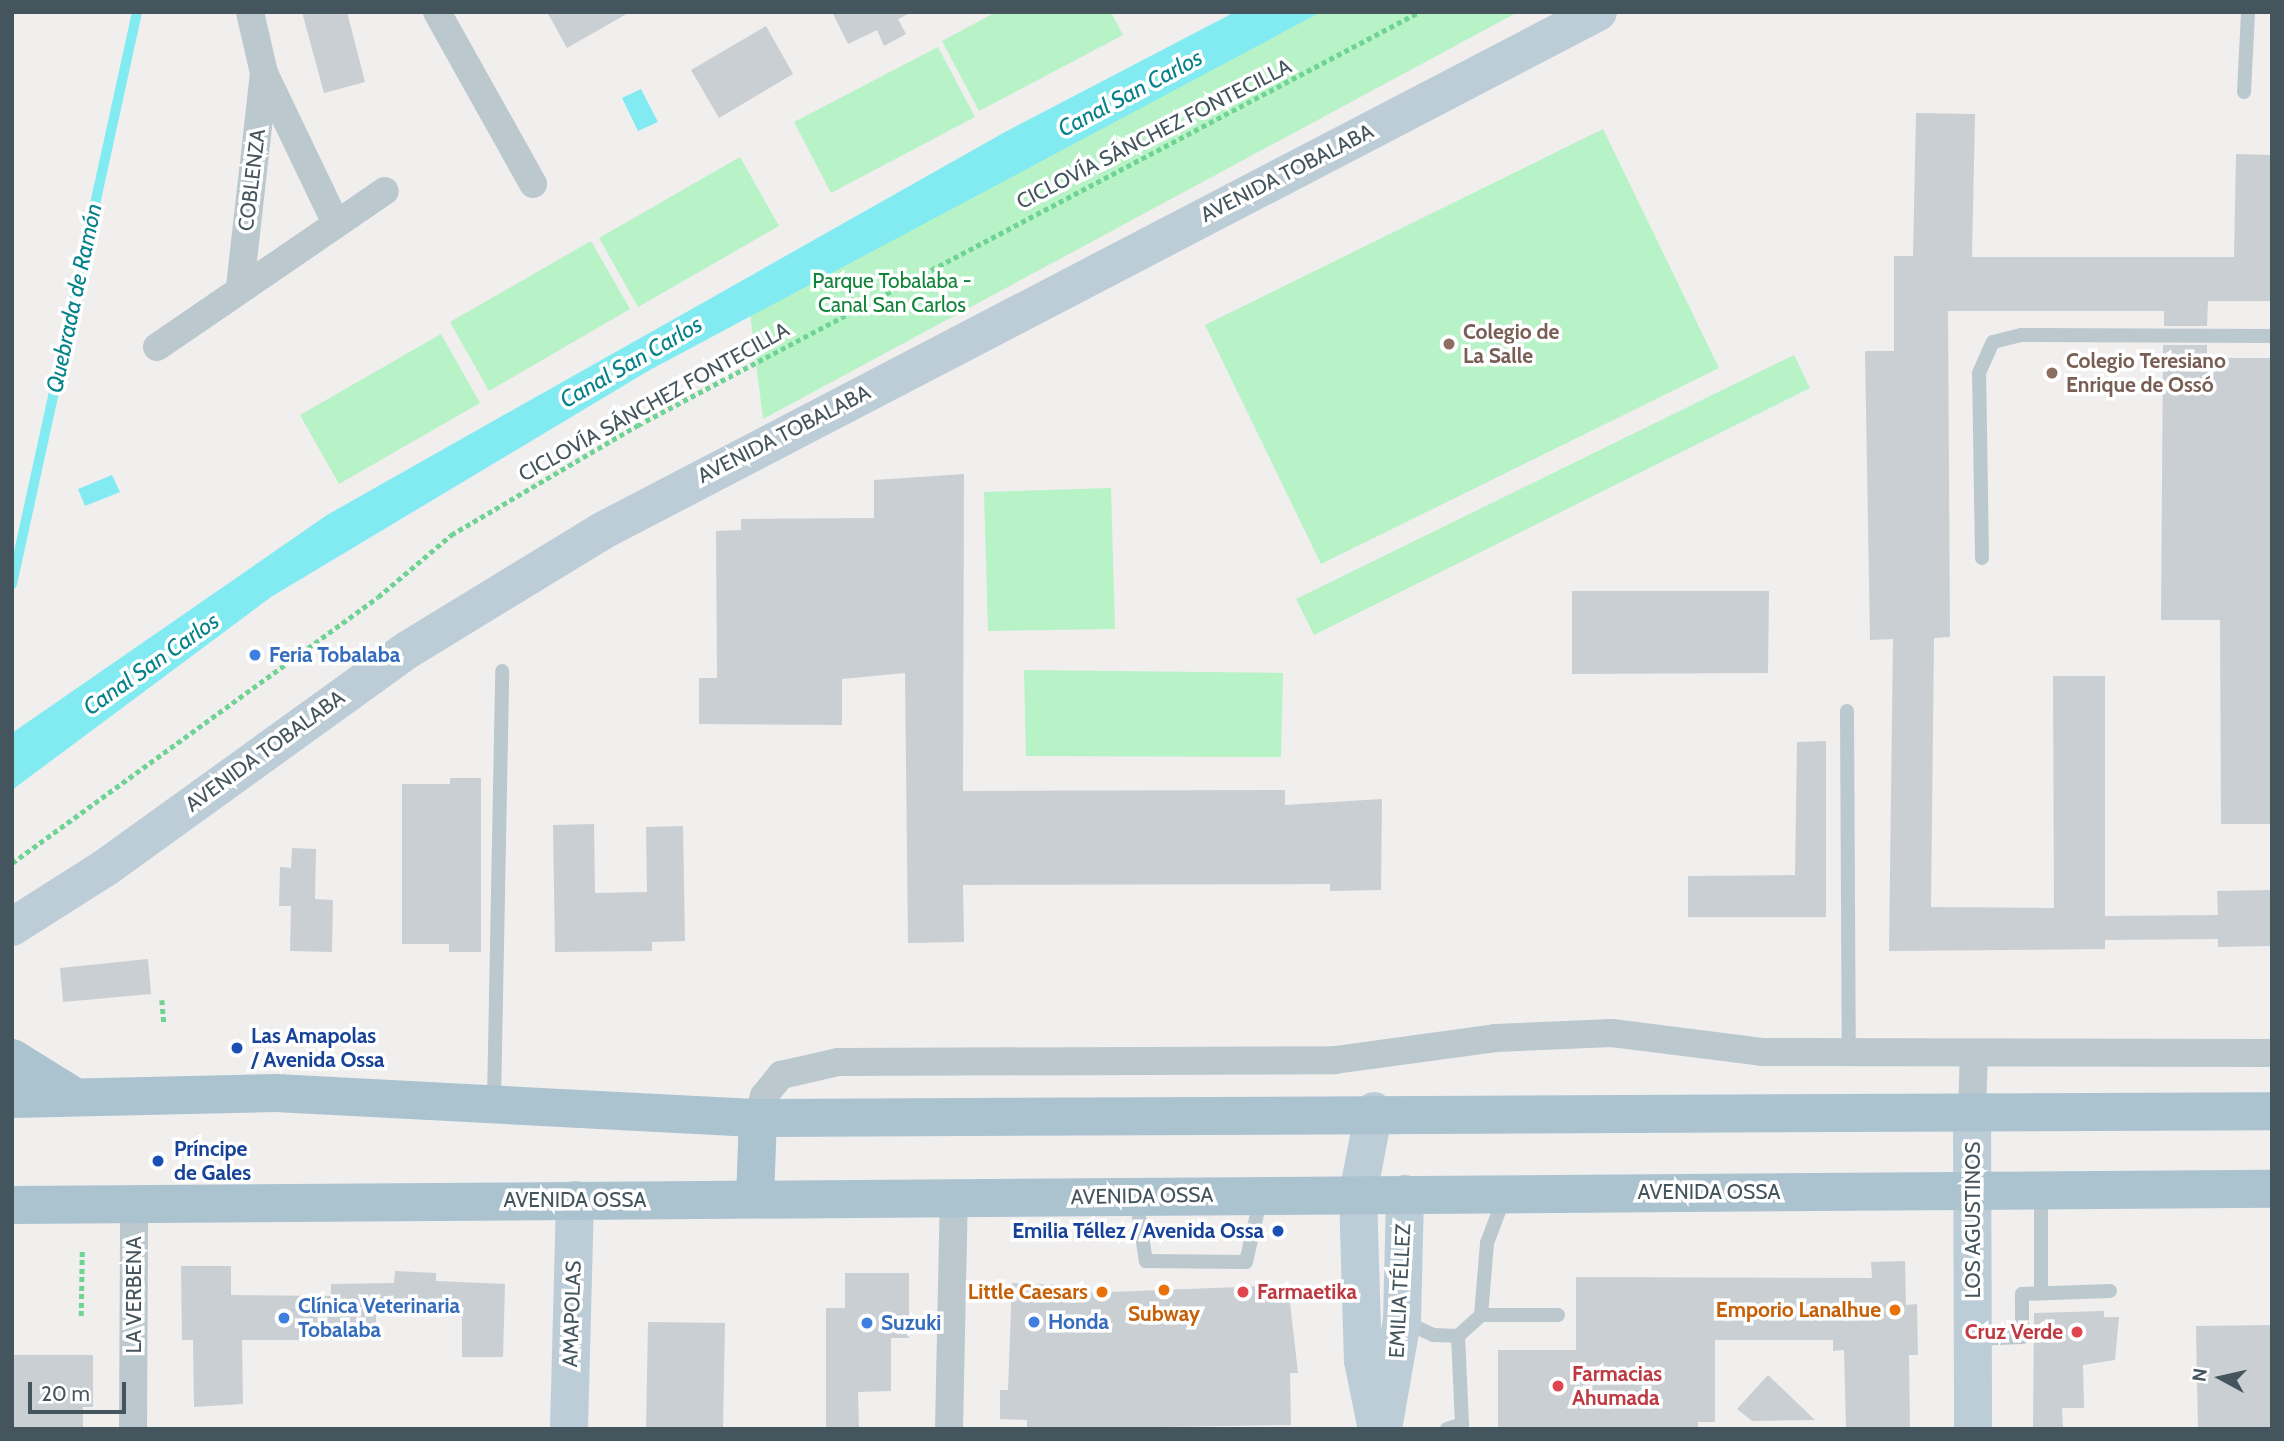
<!DOCTYPE html>
<html>
<head>
<meta charset="utf-8">
<style>
	body { margin:0 }
	#map { position:relative; width:2284px; height:1441px; overflow:hidden; background:#f1eeee; font-family:Cabin,sans-serif }
	div>[style] { position:absolute }
	[style*='--x'] { left:calc(var(--x)*1px); top:calc(var(--y)*1px); width:calc(var(--w)*1px); rotate:calc(var(--a)*1deg) }
	.green>* { inset:0; background:#b8f2c7 }
	.water>* { inset:0; background:#82ebf2 }
	.stream>* { height:10px; margin:-5px; padding:0 5px; transform-origin:5px; border-radius:5px; background:#82ebf2 }
	.building>* { inset:0; background:#cacfd3 }
	.path>* { height:4.5px; margin-top:-2.25px; transform-origin:0; background:repeating-linear-gradient(90deg,#6ed393 0 5px,transparent 0 8.5px) }
	.lane>* { height:14px; margin:-7px; padding:0 7px; transform-origin:7px; border-radius:7px; background:#bbc8ce }
	.street>* { height:28px; margin:-14px; padding:0 14px; transform-origin:14px; border-radius:14px; background:#bbc8ce }
	.secondary>* { height:38px; margin:-19px; padding:0 19px; transform-origin:19px; border-radius:19px; background:#bdcdd7 }
	.primary>* { height:38px; margin:-19px; padding:0 19px; transform-origin:19px; border-radius:19px; background:#abc2cf }
	.dots>* { width:19px; height:19px; translate:-50% -50%; box-sizing:border-box; border:4px solid #fff; border-radius:50% }
	span { translate:-50% -50%; white-space:nowrap; text-align:center; line-height:1.15; -webkit-text-stroke:7px #fff; paint-order:stroke }
	.street-label { font-size:21px; color:#45555d }
	.park-label { font-size:21px; color:#108439 }
	.education-label { font-size:21px; color:#785e54; font-weight:700 }
	.left { translate:0 -50%; text-align:left }
	.shop-label { font-size:21px; color:#366cbe; font-weight:700 }
	.transit-label { font-size:21px; color:#164399; font-weight:700 }
	.right { translate:-100% -50%; text-align:right }
	.food-label { font-size:21px; color:#c56008; font-weight:700 }
	.health-label { font-size:21px; color:#be3a42; font-weight:700 }
	.water-label { font-size:23px; color:#05828a; font-style:italic }
	.frame { position:absolute; inset:0; border:14px solid #45555d; pointer-events:none }
	.north { position:absolute; left:2186px; top:1343px; width:70px; height:70px; -webkit-text-stroke:5px #fff; paint-order:stroke; rotate:278deg; font-size:19px; font-weight:700; line-height:28px; text-align:center; color:#45555d }
	.north::after { content:''; display:block; margin:auto; width:24px; height:32px; background:#45555d; clip-path:polygon(50% 0,100% 100%,50% 72%,0 100%) }
	.scale { position:absolute; left:28px; top:1382px; width:98px; height:32px; box-sizing:border-box; border:4px solid #45555d; border-top:0; padding-left:9px; font-size:21px; line-height:24px; white-space:nowrap; color:#45555d; -webkit-text-stroke:5px #fff; paint-order:stroke }
</style>
</head>
<body>
<div id="map">
	<div class="green">
		<i style="clip-path:polygon(996px 12px,1111px 12px,1123px 35px,979px 111px,942px 41px)"></i>
		<i style="clip-path:polygon(1321px 12px,1518px 12px,763px 419px,750px 314px)"></i>
		<i style="clip-path:polygon(938px 47px,975px 117px,831px 193px,794px 122px)"></i>
		<i style="clip-path:polygon(1603px 129px,1719px 368px,1321px 564px,1205px 325px)"></i>
		<i style="clip-path:polygon(740px 157px,779px 226px,638px 307px,599px 238px)"></i>
		<i style="clip-path:polygon(591px 241px,630px 309px,489px 391px,450px 322px)"></i>
		<i style="clip-path:polygon(441px 334px,480px 403px,339px 484px,300px 415px)"></i>
		<i style="clip-path:polygon(1794px 355px,1810px 388px,1314px 635px,1296px 599px)"></i>
		<i style="clip-path:polygon(1111px 488px,1115px 629px,988px 631px,984px 492px)"></i>
		<i style="clip-path:polygon(1024px 670px,1283px 673px,1281px 757px,1026px 756px)"></i>
	</div>
	<div class="water">
		<i style="clip-path:polygon(1235px 12px,1321px 12px,648px 371px,271px 597px,12px 790px,12px 733px,327px 515px,1005px 132px)"></i>
		<i style="clip-path:polygon(641px 89px,658px 122px,638px 131px,622px 98px)"></i>
		<i style="clip-path:polygon(112px 475px,120px 492px,85px 506px,78px 489px)"></i>
	</div>
	<div class="stream">
		<i style="--x:12;--y:584;--w:585;--a:-77.67"></i>
	</div>
	<div class="building">
		<i style="clip-path:polygon(302px 12px,347px 12px,365px 82px,324px 93px)"></i>
		<i style="clip-path:polygon(547px 12px,630px 12px,567px 48px)"></i>
		<i style="clip-path:polygon(832px 12px,912px 12px,898px 19px,906px 34px,884px 46px,877px 30px,848px 44px)"></i>
		<i style="clip-path:polygon(766px 26px,793px 74px,719px 118px,691px 70px)"></i>
		<i style="clip-path:polygon(1916px 113px,1975px 114px,1972px 257px,2234px 257px,2236px 154px,2272px 155px,2272px 301px,2208px 301px,2207px 326px,2164px 326px,2164px 311px,1948px 311px,1950px 637px,1934px 638px,1931px 907px,2054px 908px,2053px 676px,2105px 676px,2105px 916px,2218px 915px,2217px 891px,2272px 890px,2272px 946px,2218px 947px,2218px 939px,2105px 940px,2105px 949px,1889px 951px,1893px 639px,1870px 640px,1865px 351px,1894px 351px,1894px 256px,1913px 256px)"></i>
		<i style="clip-path:polygon(2163px 345px,2207px 345px,2207px 358px,2272px 358px,2272px 824px,2221px 824px,2220px 620px,2161px 620px)"></i>
		<i style="clip-path:polygon(964px 474px,963px 791px,1285px 790px,1285px 805px,1382px 799px,1381px 890px,1330px 891px,1330px 884px,963px 885px,964px 942px,908px 943px,905px 673px,842px 679px,842px 725px,699px 724px,699px 678px,717px 678px,716px 531px,741px 530px,741px 519px,874px 518px,874px 480px)"></i>
		<i style="clip-path:polygon(1572px 591px,1769px 591px,1768px 673px,1572px 674px)"></i>
		<i style="clip-path:polygon(1826px 741px,1826px 917px,1688px 917px,1688px 876px,1795px 875px,1797px 742px)"></i>
		<i style="clip-path:polygon(450px 778px,481px 778px,481px 952px,449px 952px,449px 944px,402px 944px,402px 784px,450px 784px)"></i>
		<i style="clip-path:polygon(594px 824px,595px 893px,647px 892px,646px 827px,683px 826px,685px 941px,652px 942px,652px 951px,555px 952px,553px 825px)"></i>
		<i style="clip-path:polygon(292px 848px,316px 849px,315px 899px,333px 900px,332px 952px,290px 951px,291px 906px,279px 906px,280px 867px,291px 868px)"></i>
		<i style="clip-path:polygon(148px 959px,151px 994px,63px 1002px,60px 968px)"></i>
		<i style="clip-path:polygon(1905px 1261px,1906px 1305px,1917px 1304px,1918px 1355px,1909px 1355px,1910px 1429px,1846px 1429px,1844px 1350px,1833px 1351px,1833px 1340px,1715px 1340px,1715px 1422px,1698px 1422px,1698px 1429px,1498px 1429px,1498px 1350px,1576px 1350px,1576px 1277px,1872px 1278px,1871px 1262px)"></i>
		<i style="clip-path:polygon(181px 1266px,231px 1266px,231px 1295px,331px 1296px,331px 1284px,394px 1283px,395px 1271px,436px 1273px,436px 1281px,505px 1284px,503px 1357px,462px 1357px,462px 1317px,376px 1313px,376px 1340px,242px 1340px,243px 1404px,194px 1407px,193px 1340px,182px 1340px)"></i>
		<i style="clip-path:polygon(845px 1273px,909px 1273px,909px 1338px,891px 1338px,891px 1391px,858px 1392px,859px 1429px,826px 1429px,826px 1308px,845px 1308px)"></i>
		<i style="clip-path:polygon(1012px 1283px,1058px 1285px,1058px 1294px,1288px 1285px,1298px 1373px,1290px 1373px,1291px 1425px,1027px 1429px,1027px 1420px,1000px 1419px,1000px 1390px,1008px 1390px)"></i>
		<i style="clip-path:polygon(2104px 1311px,2104px 1317px,2119px 1317px,2115px 1360px,2083px 1365px,2084px 1408px,2062px 1408px,2063px 1429px,2033px 1429px,2034px 1313px)"></i>
		<i style="clip-path:polygon(648px 1322px,725px 1323px,723px 1429px,646px 1429px)"></i>
		<i style="clip-path:polygon(2272px 1325px,2272px 1429px,2198px 1429px,2196px 1326px)"></i>
		<i style="clip-path:polygon(12px 1355px,93px 1355px,93px 1407px,83px 1407px,83px 1429px,12px 1429px)"></i>
		<i style="clip-path:polygon(1768px 1375px,1815px 1420px,1752px 1421px,1737px 1409px)"></i>
	</div>
	<div class="path">
		<i style="--x:12;--y:863;--w:452;--a:-36"></i>
		<i style="--x:378;--y:597;--w:96;--a:-40.3"></i>
		<i style="--x:451;--y:535;--w:217;--a:-30.5"></i>
		<i style="--x:638;--y:425;--w:883;--a:-27.87"></i>
		<i style="--x:162;--y:1000;--w:23;--a:85"></i>
		<i style="--x:81;--y:1316;--w:65;--a:-89.1"></i>
	</div>
	<div class="lane">
		<i style="--x:2244;--y:92;--w:80;--a:-87.1"></i>
		<i style="--x:1982;--y:558;--w:185;--a:-90.9"></i>
		<i style="--x:1979;--y:373;--w:34;--a:-66"></i>
		<i style="--x:1993;--y:342;--w:29;--a:-14"></i>
		<i style="--x:2021;--y:335;--w:251;--a:0.2"></i>
		<i style="--x:1847;--y:711;--w:341;--a:89.7"></i>
		<i style="--x:494;--y:1101;--w:430;--a:-88.9"></i>
		<i style="--x:2041;--y:1193;--w:100;--a:90"></i>
		<i style="--x:1136;--y:1198;--w:64;--a:81"></i>
		<i style="--x:1146;--y:1261;--w:100;--a:0.6"></i>
		<i style="--x:1246;--y:1262;--w:67;--a:-77"></i>
		<i style="--x:1481;--y:1315;--w:77;--a:0"></i>
		<i style="--x:1403;--y:1321;--w:33;--a:25"></i>
		<i style="--x:1433;--y:1335;--w:25;--a:2"></i>
		<i style="--x:1975;--y:1339;--w:47;--a:-2.4"></i>
		<i style="--x:2022;--y:1337;--w:43;--a:-90"></i>
		<i style="--x:2022;--y:1294;--w:88;--a:-2"></i>
		<i style="--x:1447;--y:1429;--w:16;--a:-18"></i>
		<i style="--x:1462;--y:1424;--w:88;--a:-92.6"></i>
		<i style="--x:1458;--y:1336;--w:31;--a:-42"></i>
		<i style="--x:1481;--y:1315;--w:72;--a:-85.2"></i>
		<i style="--x:1487;--y:1243;--w:48;--a:-69.3"></i>
	</div>
	<div class="street">
		<i style="--x:250;--y:12;--w:63;--a:77.1"></i>
		<i style="--x:264;--y:73;--w:166;--a:64.4"></i>
		<i style="--x:437;--y:12;--w:197;--a:60.8"></i>
		<i style="--x:240;--y:287;--w:215;--a:-83.6"></i>
		<i style="--x:157;--y:347;--w:276;--a:-34.4"></i>
		<i style="--x:1972;--y:1112;--w:59;--a:-88.1"></i>
		<i style="--x:758;--y:1118;--w:23;--a:-75"></i>
		<i style="--x:764;--y:1096;--w:27;--a:-51"></i>
		<i style="--x:781;--y:1075;--w:58;--a:-12.8"></i>
		<i style="--x:838;--y:1062;--w:497;--a:-0.2"></i>
		<i style="--x:1335;--y:1060;--w:162;--a:-7.8"></i>
		<i style="--x:1495;--y:1038;--w:117;--a:-2.4"></i>
		<i style="--x:1612;--y:1033;--w:151;--a:7.2"></i>
		<i style="--x:1762;--y:1052;--w:510;--a:0.11"></i>
		<i style="--x:133;--y:1429;--w:227;--a:-89.7"></i>
		<i style="--x:949;--y:1429;--w:231;--a:-88.8"></i>
	</div>
	<div class="secondary">
		<i style="--x:12;--y:927;--w:110;--a:-32.4"></i>
		<i style="--x:105;--y:868;--w:375;--a:-35.8"></i>
		<i style="--x:409;--y:649;--w:226;--a:-31.4"></i>
		<i style="--x:602;--y:531;--w:1123;--a:-27.52"></i>
		<i style="--x:1374;--y:1111;--w:85;--a:100.9"></i>
		<i style="--x:1358;--y:1194;--w:167;--a:88.3"></i>
		<i style="--x:1363;--y:1361;--w:69;--a:78.4"></i>
		<i style="--x:1972;--y:1112;--w:317;--a:89.8"></i>
		<i style="--x:569;--y:1429;--w:229;--a:-88.5"></i>
		<i style="--x:1383;--y:1429;--w:111;--a:-80.1"></i>
		<i style="--x:1402;--y:1320;--w:126;--a:-88.6"></i>
	</div>
	<div class="primary">
		<i style="--x:12;--y:1058;--w:74;--a:31.8"></i>
		<i style="--x:12;--y:1099;--w:264;--a:-1.3"></i>
		<i style="--x:276;--y:1093;--w:483;--a:3"></i>
		<i style="--x:758;--y:1118;--w:1514;--a:-0.26"></i>
		<i style="--x:755;--y:1199;--w:81;--a:-87.9"></i>
		<i style="--x:12;--y:1205;--w:2260;--a:-0.41"></i>
	</div>
	<div class="dots">
		<i style="left:1449px;top:344px;background:#8d6e63"></i>
		<i style="left:2052px;top:373px;background:#8d6e63"></i>
		<i style="left:255px;top:655px;background:#3f7fe0"></i>
		<i style="left:237px;top:1048px;background:#1a4fb4"></i>
		<i style="left:158px;top:1161px;background:#1a4fb4"></i>
		<i style="left:1278px;top:1231px;background:#1a4fb4"></i>
		<i style="left:1164px;top:1290px;background:#e8710a"></i>
		<i style="left:1102px;top:1292px;background:#e8710a"></i>
		<i style="left:1243px;top:1292px;background:#e0444e"></i>
		<i style="left:1895px;top:1310px;background:#e8710a"></i>
		<i style="left:284px;top:1318px;background:#3f7fe0"></i>
		<i style="left:1034px;top:1322px;background:#3f7fe0"></i>
		<i style="left:867px;top:1323px;background:#3f7fe0"></i>
		<i style="left:2077px;top:1332px;background:#e0444e"></i>
		<i style="left:1558px;top:1386px;background:#e0444e"></i>
	</div>
	<div class="street-label">
		<span style="left:1154px;top:134px;rotate:-27deg">CICLOVÍA SÁNCHEZ FONTECILLA</span>
		<span style="left:1287px;top:173px;rotate:-27deg">AVENIDA TOBALABA</span>
		<span style="left:252px;top:180px;rotate:-83deg">COBLENZA</span>
		<span style="left:654px;top:402px;rotate:-29deg">CICLOVÍA SÁNCHEZ FONTECILLA</span>
		<span style="left:784px;top:434px;rotate:-27deg">AVENIDA TOBALABA</span>
		<span style="left:265px;top:751px;rotate:-36deg">AVENIDA TOBALABA</span>
		<span style="left:1709px;top:1192px">AVENIDA OSSA</span>
		<span style="left:1142px;top:1196px;rotate:-1deg">AVENIDA OSSA</span>
		<span style="left:575px;top:1200px">AVENIDA OSSA</span>
		<span style="left:1973px;top:1220px;rotate:-90deg">LOS AGUSTINOS</span>
		<span style="left:1400px;top:1291px;rotate:-87deg">EMILIA TÉLLEZ</span>
		<span style="left:134px;top:1295px;rotate:-90deg">LA VERBENA</span>
		<span style="left:572px;top:1314px;rotate:-88deg">AMAPOLAS</span>
	</div>
	<div class="park-label">
		<span style="left:892px;top:293px">Parque Tobalaba -<br>Canal San Carlos</span>
	</div>
	<div class="education-label">
		<span class="left" style="left:1463px;top:344px">Colegio de<br>La Salle</span>
		<span class="left" style="left:2066px;top:373px">Colegio Teresiano<br>Enrique de Ossó</span>
	</div>
	<div class="shop-label">
		<span class="left" style="left:269px;top:655px">Feria Tobalaba</span>
		<span class="left" style="left:298px;top:1318px">Clínica Veterinaria<br>Tobalaba</span>
		<span class="left" style="left:1048px;top:1322px">Honda</span>
		<span class="left" style="left:881px;top:1323px">Suzuki</span>
	</div>
	<div class="transit-label">
		<span class="left" style="left:251px;top:1048px">Las Amapolas<br>/ Avenida Ossa</span>
		<span class="left" style="left:174px;top:1161px">Príncipe<br>de Gales</span>
		<span class="right" style="left:1264px;top:1231px">Emilia Téllez / Avenida Ossa</span>
	</div>
	<div class="food-label">
		<span class="right" style="left:1088px;top:1292px">Little Caesars</span>
		<span class="right" style="left:1881px;top:1310px">Emporio Lanalhue</span>
		<span style="left:1164px;top:1314px">Subway</span>
	</div>
	<div class="health-label">
		<span class="left" style="left:1257px;top:1292px">Farmaetika</span>
		<span class="right" style="left:2063px;top:1332px">Cruz Verde</span>
		<span class="left" style="left:1572px;top:1386px">Farmacias<br>Ahumada</span>
	</div>
	<div class="water-label">
		<span style="left:1130px;top:93px;rotate:-28deg">Canal San Carlos</span>
		<span style="left:74px;top:298px;rotate:-78deg">Quebrada de Ramón</span>
		<span style="left:631px;top:362px;rotate:-30deg">Canal San Carlos</span>
		<span style="left:151px;top:664px;rotate:-35deg">Canal San Carlos</span>
	</div>
	<div class="frame"></div>
	<div class="north">N</div>
	<div class="scale">20 m</div>
</div>
</body>
</html>
